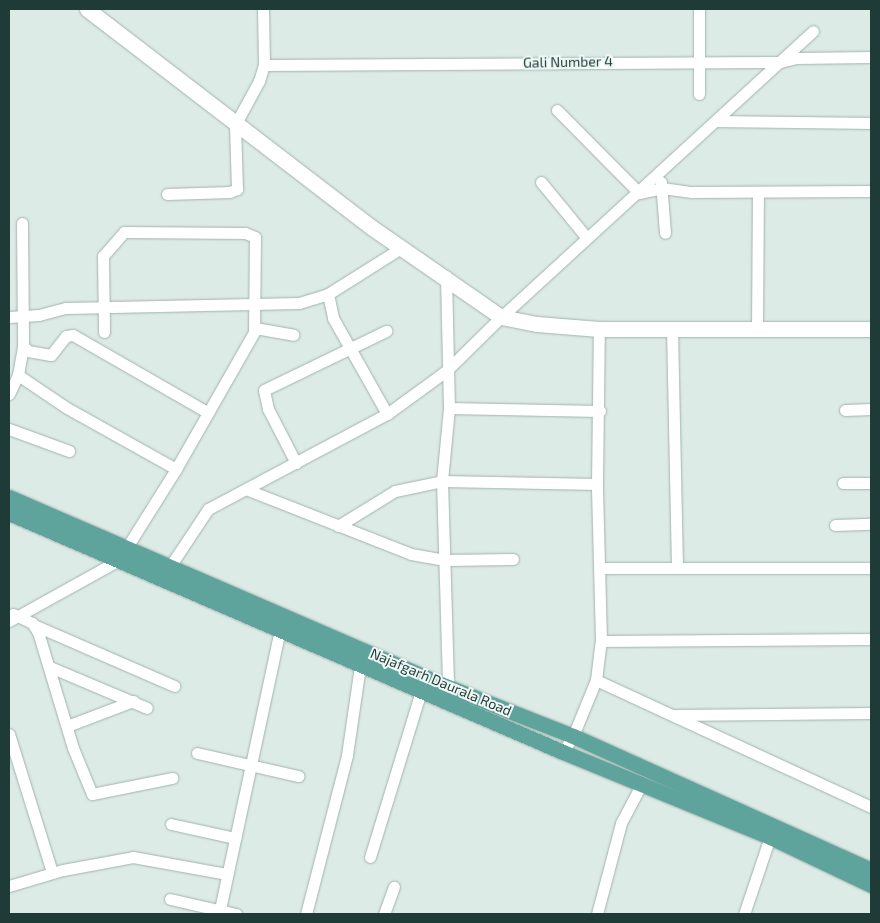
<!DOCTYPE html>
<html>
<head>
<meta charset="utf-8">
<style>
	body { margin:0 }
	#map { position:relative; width:880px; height:923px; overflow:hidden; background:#ddebe7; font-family:"Exo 2",sans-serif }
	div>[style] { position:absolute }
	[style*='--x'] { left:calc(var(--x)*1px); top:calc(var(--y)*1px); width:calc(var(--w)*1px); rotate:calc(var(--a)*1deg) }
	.roads { filter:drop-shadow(0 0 1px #a0b3af) drop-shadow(0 0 1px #a0b3af) }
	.street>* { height:11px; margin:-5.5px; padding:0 5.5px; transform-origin:5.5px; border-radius:5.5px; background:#fff }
	.secondary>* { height:15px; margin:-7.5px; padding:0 7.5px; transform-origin:7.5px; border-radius:7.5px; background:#fff }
	.primary>* { height:15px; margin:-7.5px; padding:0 7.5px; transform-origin:7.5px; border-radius:7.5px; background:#5fa39d }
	span { translate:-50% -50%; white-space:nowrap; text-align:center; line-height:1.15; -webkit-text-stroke:4px #eef7f4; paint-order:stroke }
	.street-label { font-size:14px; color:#1e3b38 }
	.frame { position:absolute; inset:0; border:10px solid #1e3b38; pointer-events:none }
</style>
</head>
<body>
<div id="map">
	<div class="roads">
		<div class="street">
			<i style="--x:699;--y:9;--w:85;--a:90"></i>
			<i style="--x:264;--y:65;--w:516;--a:-0.33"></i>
			<i style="--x:780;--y:62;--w:16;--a:-14"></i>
			<i style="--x:796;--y:58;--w:75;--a:-0.8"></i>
			<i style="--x:557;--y:110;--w:117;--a:45.3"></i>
			<i style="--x:639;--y:193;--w:24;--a:-12"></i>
			<i style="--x:662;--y:188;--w:30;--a:8"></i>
			<i style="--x:692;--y:192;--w:179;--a:-0.3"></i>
			<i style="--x:717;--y:121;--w:154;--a:0.7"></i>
			<i style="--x:541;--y:182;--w:72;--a:50.6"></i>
			<i style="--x:661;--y:182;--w:51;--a:85.5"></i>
			<i style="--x:167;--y:194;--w:63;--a:-1.8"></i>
			<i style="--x:230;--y:192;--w:8;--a:-23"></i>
			<i style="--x:237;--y:189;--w:64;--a:-91.8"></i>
			<i style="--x:235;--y:125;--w:50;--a:-61.4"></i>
			<i style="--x:259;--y:81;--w:17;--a:-73"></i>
			<i style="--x:264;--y:65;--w:56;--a:-91"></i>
			<i style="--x:22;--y:223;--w:123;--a:89.5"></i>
			<i style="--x:23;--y:346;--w:7;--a:45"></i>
			<i style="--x:28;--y:351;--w:23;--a:10"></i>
			<i style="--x:51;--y:355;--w:24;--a:-52"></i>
			<i style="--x:66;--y:336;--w:7;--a:-8"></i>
			<i style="--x:73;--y:335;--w:155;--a:29.9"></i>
			<i style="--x:446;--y:276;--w:132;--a:88.7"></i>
			<i style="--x:449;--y:408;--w:73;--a:95.5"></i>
			<i style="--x:442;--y:481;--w:206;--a:88.3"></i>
			<i style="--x:328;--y:294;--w:25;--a:78"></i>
			<i style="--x:333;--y:318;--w:110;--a:60.6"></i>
			<i style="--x:9;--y:317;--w:30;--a:-4"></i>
			<i style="--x:39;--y:315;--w:28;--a:-15"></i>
			<i style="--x:66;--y:308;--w:233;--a:-1.2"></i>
			<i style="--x:299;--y:303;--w:30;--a:-17"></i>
			<i style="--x:328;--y:294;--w:86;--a:-32.2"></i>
			<i style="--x:255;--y:328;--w:39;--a:10"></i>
			<i style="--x:672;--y:329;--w:239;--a:88.8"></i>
			<i style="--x:757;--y:329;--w:136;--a:-89.6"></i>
			<i style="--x:18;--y:375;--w:59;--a:34"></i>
			<i style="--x:67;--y:408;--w:125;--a:29.2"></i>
			<i style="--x:9;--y:394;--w:21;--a:-65"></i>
			<i style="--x:18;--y:375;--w:29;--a:-80"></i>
			<i style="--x:449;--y:408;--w:151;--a:1.1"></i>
			<i style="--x:845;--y:410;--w:26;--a:-2"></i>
			<i style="--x:9;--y:429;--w:64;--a:20.1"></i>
			<i style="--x:296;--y:463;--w:61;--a:-117.4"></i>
			<i style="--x:268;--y:409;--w:19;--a:-102"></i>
			<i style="--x:264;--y:390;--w:136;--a:-25.8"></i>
			<i style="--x:843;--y:483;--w:28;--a:0"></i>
			<i style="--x:248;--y:490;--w:175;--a:21.4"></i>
			<i style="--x:411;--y:554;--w:36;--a:10"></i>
			<i style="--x:446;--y:560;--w:67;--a:-0.9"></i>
			<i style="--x:835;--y:525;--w:36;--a:-2"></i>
			<i style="--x:338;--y:526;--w:67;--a:-31.6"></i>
			<i style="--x:395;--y:491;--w:48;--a:-12"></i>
			<i style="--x:442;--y:481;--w:155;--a:1.1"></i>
			<i style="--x:169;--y:568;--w:71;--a:-56.5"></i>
			<i style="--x:208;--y:509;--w:203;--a:-28"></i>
			<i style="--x:387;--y:414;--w:73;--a:-36.1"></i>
			<i style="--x:446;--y:371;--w:77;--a:-44.5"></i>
			<i style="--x:501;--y:317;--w:423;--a:-42.5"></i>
			<i style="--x:601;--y:568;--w:270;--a:0"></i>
			<i style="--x:13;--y:614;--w:21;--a:25"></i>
			<i style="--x:32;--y:623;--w:11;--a:56"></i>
			<i style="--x:38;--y:632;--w:121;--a:73.2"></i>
			<i style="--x:73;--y:748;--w:50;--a:67.6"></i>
			<i style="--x:92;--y:794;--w:82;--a:-11.3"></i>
			<i style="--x:9;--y:621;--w:126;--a:-29"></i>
			<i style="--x:119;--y:560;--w:107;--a:-57.9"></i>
			<i style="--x:176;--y:469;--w:158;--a:-60.3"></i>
			<i style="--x:254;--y:332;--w:95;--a:-89.4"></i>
			<i style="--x:255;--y:237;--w:11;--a:-158"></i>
			<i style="--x:245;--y:233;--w:121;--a:-179.5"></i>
			<i style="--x:124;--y:232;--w:32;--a:131"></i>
			<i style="--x:103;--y:256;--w:76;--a:89.2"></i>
			<i style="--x:34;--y:625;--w:153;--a:23.5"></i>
			<i style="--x:601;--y:641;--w:270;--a:-0.4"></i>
			<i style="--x:50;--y:667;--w:105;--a:22.9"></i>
			<i style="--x:596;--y:680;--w:303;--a:24.8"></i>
			<i style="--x:674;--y:715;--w:197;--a:-0.6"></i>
			<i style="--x:67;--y:726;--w:71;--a:-20.7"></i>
			<i style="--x:9;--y:734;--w:145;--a:72.7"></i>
			<i style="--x:563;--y:752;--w:19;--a:-58"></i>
			<i style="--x:573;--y:736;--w:61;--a:-67.7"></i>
			<i style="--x:596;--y:680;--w:39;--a:-83"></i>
			<i style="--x:601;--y:641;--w:157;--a:-91.5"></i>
			<i style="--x:597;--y:484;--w:155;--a:-89.3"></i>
			<i style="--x:197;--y:753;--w:104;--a:12.8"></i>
			<i style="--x:171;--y:824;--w:66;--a:12.3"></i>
			<i style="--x:370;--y:857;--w:174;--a:-72.9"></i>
			<i style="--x:9;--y:886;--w:56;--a:-16.5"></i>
			<i style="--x:63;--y:870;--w:71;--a:-10.5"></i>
			<i style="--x:133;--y:857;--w:96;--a:10.3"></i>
			<i style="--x:170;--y:899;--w:68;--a:12.8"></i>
			<i style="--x:219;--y:914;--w:297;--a:-77.9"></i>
			<i style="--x:306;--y:914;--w:164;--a:-75.5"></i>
			<i style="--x:347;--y:755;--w:90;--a:-81.7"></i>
			<i style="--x:384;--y:914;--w:29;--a:-70"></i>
			<i style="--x:597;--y:914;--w:94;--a:-75.2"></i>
			<i style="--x:621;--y:823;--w:43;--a:-62.2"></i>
			<i style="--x:744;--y:914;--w:88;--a:-71.4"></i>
		</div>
		<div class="secondary">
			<i style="--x:87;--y:9;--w:358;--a:37.5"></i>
			<i style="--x:371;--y:227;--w:158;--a:34.7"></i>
			<i style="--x:501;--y:317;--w:37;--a:11"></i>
			<i style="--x:537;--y:324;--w:62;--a:4.6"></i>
			<i style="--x:599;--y:329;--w:272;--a:0"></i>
		</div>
		<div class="primary">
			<i style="--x:9;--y:497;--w:478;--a:23.4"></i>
			<i style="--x:448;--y:687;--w:134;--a:21.4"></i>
			<i style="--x:573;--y:736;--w:327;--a:24.2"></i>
			<i style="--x:9;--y:513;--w:603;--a:23.34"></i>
			<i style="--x:563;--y:752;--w:224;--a:22.3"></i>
			<i style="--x:770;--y:837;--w:112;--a:25.4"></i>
		</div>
	</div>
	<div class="street-label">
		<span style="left:568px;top:62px;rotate:-1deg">Gali Number 4</span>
		<span style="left:441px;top:682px;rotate:23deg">Najafgarh Daurala Road</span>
	</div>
	<div class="frame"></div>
</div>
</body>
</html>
